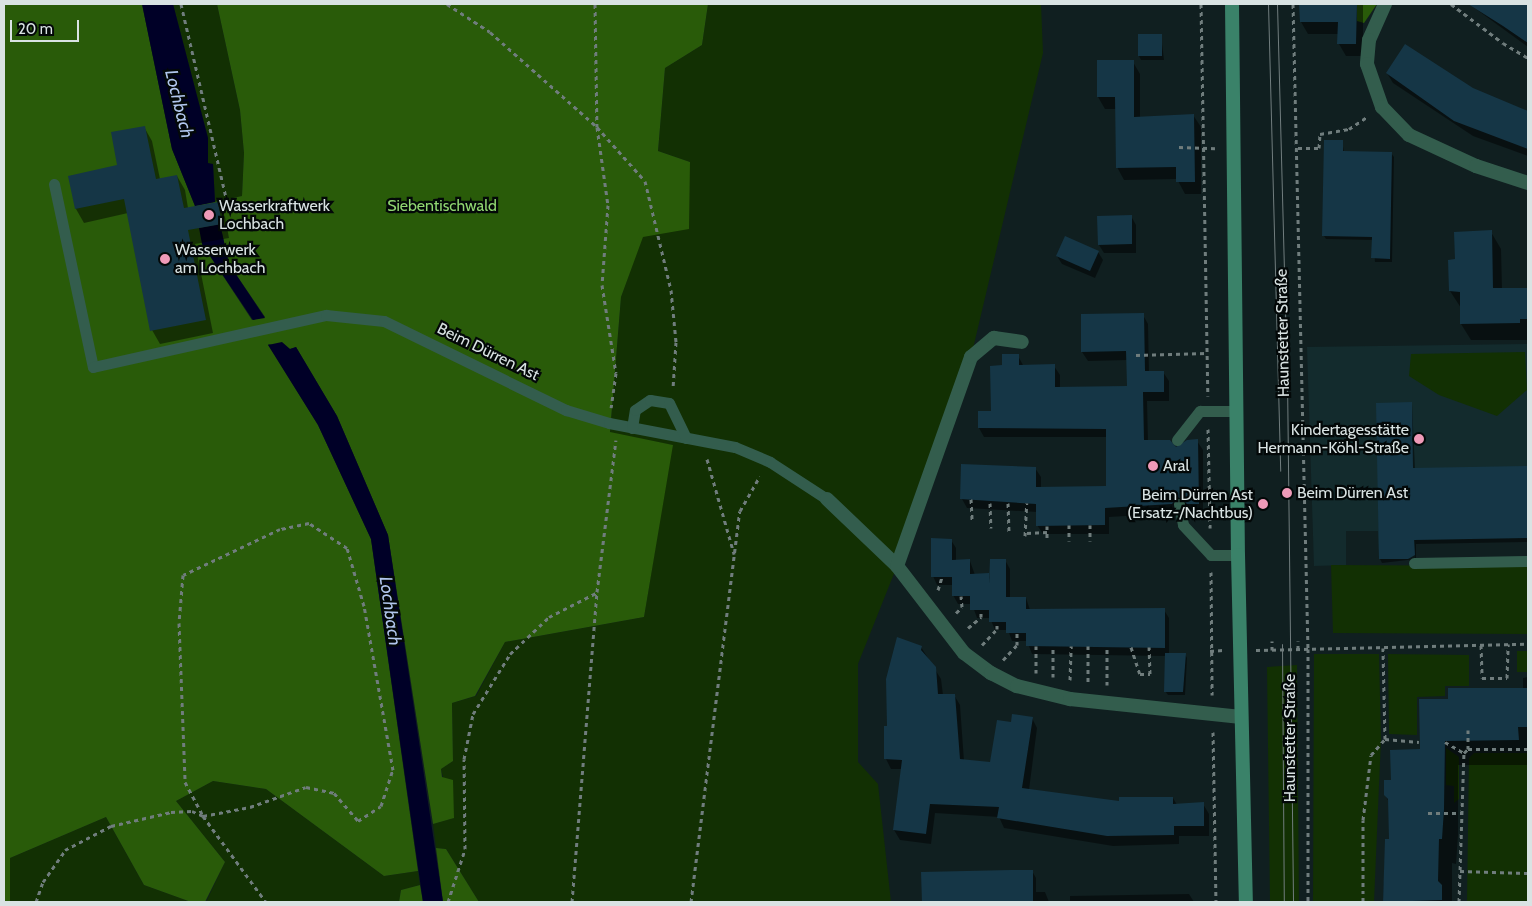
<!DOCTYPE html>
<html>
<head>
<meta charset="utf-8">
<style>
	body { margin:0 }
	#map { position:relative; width:1532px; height:906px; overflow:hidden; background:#101f20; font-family:Cabin,sans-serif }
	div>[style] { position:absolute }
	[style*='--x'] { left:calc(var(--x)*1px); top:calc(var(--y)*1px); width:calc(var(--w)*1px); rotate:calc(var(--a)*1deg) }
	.built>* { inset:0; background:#132b2d }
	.green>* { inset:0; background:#123003 }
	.forest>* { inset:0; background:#295b09 }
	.water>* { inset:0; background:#000027 }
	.shadow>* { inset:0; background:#0007 }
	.building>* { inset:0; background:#153646 }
	.path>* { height:3px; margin-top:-1.5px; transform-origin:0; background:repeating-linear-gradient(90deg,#707d7d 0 4px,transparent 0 8px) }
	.service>* { height:11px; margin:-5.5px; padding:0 5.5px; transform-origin:5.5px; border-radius:5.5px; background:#335d4d }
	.minor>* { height:14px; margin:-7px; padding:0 7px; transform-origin:7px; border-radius:7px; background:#335d4d }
	.secondary>* { height:14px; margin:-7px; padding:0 7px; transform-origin:7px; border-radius:7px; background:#3a8269 }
	.tram>* { height:1px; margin:-0.5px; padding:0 0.5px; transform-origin:0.5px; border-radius:0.5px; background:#717d7e }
	.dots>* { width:14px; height:14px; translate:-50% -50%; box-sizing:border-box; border:2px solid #030808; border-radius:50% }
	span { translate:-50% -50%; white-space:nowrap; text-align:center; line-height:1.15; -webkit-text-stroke:4.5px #030808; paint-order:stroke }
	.poi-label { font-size:16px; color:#d9e3e3 }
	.left { translate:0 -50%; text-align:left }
	.right { translate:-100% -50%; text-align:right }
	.park-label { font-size:16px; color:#90d671 }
	.street-label { font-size:16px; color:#d9e3e3 }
	.water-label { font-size:18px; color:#b2c7ee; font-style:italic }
	.frame { position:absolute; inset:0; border:5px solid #d9e3e3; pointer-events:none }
	.scale { position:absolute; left:10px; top:20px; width:69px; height:22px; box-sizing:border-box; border:2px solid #d9e3e3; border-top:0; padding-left:6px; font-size:15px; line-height:18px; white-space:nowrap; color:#d9e3e3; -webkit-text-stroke:4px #030808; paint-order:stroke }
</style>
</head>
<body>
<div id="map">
	<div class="built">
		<i style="clip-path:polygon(1528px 344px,1528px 538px,1415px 540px,1415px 559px,1379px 559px,1378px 531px,1346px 531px,1346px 565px,1314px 566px,1307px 347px)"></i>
	</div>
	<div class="green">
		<i style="clip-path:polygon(173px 4px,217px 4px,240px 110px,244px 153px,242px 196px,215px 202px,213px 164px,208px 164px,208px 138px)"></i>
		<i style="clip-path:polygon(708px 4px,1041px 4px,1043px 53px,971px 357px,897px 566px,858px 664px,858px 762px,878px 784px,891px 902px,479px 902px,446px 849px,436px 848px,433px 824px,453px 818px,441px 769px,453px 761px,452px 703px,476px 696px,505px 642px,644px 617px,672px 445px,610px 433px,621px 297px,642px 237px,690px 162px,658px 151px,665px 68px,702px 45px)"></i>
		<i style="clip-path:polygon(1525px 352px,1527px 390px,1497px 416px,1439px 395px,1409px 376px,1411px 354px)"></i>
		<i style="clip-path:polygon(1331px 565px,1528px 566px,1528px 634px,1333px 633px)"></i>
		<i style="clip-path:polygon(1517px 651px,1528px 651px,1528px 672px,1517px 672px)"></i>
		<i style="clip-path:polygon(1314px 654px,1379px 654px,1381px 739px,1374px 902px,1313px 902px)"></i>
		<i style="clip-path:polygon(1388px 654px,1469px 655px,1469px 686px,1445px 686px,1445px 696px,1417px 697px,1417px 735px,1389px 734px)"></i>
		<i style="clip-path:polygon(1297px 665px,1299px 902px,1270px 902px,1267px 667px)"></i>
		<i style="clip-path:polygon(1446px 748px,1459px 757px,1459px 799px,1454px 803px,1454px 786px,1446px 785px)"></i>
		<i style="clip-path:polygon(1474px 753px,1528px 753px,1528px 902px,1467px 902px,1469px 758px)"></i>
		<i style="clip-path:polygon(213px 781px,266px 789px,384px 876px,418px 871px,420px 885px,401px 890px,399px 902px,206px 902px,225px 862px,176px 801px)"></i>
		<i style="clip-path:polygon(106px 817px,144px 885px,191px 902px,10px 902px,10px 858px)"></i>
	</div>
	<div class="forest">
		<i style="clip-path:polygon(evenodd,4px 4px,142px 4px,172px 149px,195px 206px,242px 196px,244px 153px,240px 110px,217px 4px,708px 4px,702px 45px,665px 68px,658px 151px,690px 162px,689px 229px,643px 237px,621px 297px,610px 432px,673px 445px,644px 617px,505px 642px,475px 696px,452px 703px,453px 761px,441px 769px,442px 777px,453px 780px,454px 818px,433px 824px,388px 535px,337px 416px,296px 347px,290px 349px,268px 344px,318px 425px,371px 539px,418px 871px,384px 876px,266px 789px,213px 781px,176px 801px,225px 862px,205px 902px,191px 902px,144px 885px,106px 817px,10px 858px,10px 902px,4px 902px,4px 4px,220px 224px,229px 264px,265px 317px,252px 320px,202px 244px,220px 224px)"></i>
		<i style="clip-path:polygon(1357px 4px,1377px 4px,1364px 23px,1357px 21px)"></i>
		<i style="clip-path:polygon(436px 848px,446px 849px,479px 902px,443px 902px)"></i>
		<i style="clip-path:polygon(420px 885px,423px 902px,399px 902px,401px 890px)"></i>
	</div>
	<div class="water">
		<i style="clip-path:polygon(142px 4px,173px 4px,208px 138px,208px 163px,213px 164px,215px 202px,195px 206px,172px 149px)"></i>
		<i style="clip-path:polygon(220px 224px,229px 264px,265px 318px,253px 320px,202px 244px,199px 228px)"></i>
		<i style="clip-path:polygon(282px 342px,290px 349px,296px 347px,337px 416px,388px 535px,443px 902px,423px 902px,371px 539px,318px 425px,268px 345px)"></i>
	</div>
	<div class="shadow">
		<i style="clip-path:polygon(1301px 4px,1363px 4px,1363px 56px,1346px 56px,1339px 44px,1339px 34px,1308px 34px,1301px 22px)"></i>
		<i style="clip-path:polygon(1469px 4px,1528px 4px,1528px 47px)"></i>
		<i style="clip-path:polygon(1161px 35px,1164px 60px,1141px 60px,1139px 56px)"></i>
		<i style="clip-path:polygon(1133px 62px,1140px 74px,1140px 118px,1193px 115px,1201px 127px,1201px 194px,1185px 194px,1177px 179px,1124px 180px,1117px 167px,1116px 109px,1105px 109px,1098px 97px)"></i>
		<i style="clip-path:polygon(1387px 73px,1472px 89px,1528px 112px,1528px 156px,1473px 136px,1393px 83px)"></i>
		<i style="clip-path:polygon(144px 127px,152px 141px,160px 179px,177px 176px,185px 190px,188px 208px,217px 203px,225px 217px,229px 238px,195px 244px,213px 333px,160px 344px,152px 330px,128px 213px,84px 223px,76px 209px,69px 177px,119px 166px)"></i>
		<i style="clip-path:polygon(1342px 141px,1344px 152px,1391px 153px,1394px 157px,1392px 262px,1375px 262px,1373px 240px,1326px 239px,1324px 236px)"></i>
		<i style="clip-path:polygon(1131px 216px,1136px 225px,1136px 253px,1104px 253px,1099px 245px)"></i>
		<i style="clip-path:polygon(1491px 232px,1501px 249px,1502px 289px,1528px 289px,1528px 340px,1471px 340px,1461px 324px,1461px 308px,1450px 291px,1456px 260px)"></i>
		<i style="clip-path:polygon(1098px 252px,1103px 260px,1095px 278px,1062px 264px,1057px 256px)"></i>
		<i style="clip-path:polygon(1143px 315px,1148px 324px,1149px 373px,1163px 372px,1169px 381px,1169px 401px,1147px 401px,1148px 441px,1176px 449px,1197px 441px,1203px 450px,1203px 512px,1193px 513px,1184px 505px,1177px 513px,1109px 517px,1109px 534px,1043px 534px,1037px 525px,1037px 512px,967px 508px,962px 499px,1035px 468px,1041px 477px,1041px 488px,1108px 488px,1107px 437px,984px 437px,979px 428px,992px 412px,1003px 366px,1018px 356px,1023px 365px,1054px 366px,1060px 375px,1060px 388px,1128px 387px,1128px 360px,1088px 361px,1082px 352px)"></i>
		<i style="clip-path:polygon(1412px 404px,1415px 469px,1528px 468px,1528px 542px,1416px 544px,1416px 559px,1382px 563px,1380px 559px)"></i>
		<i style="clip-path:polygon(951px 540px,956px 548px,956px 561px,970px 561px,975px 575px,988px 575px,991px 578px,1005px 560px,1010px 569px,1010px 598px,1026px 598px,1030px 610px,1164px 610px,1169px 618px,1169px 655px,1185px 654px,1187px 658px,1185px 695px,1168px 695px,1165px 691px,1166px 656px,1032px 654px,1027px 641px,1012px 641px,1008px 630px,995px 630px,990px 618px,977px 618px,972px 604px,958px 604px,953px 595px,953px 585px,937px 585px,933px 576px)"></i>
		<i style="clip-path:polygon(921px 647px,941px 679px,943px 695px,954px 695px,960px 705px,964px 761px,991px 763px,1012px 723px,1032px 718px,1037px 728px,1029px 790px,1120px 803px,1173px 798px,1177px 805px,1203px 804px,1209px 814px,1209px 836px,1179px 836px,1179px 844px,1113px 846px,1004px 828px,999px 817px,935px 813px,931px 844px,900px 840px,894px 830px,902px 769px,891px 769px,886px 759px)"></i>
		<i style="clip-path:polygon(1528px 677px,1528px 765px,1458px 765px,1458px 835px,1456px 864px,1452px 863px,1452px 902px,1383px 902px,1386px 840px,1390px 840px,1389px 802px,1385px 795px,1392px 781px,1421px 751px,1449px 700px,1523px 689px,1523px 678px)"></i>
		<i style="clip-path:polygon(1032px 871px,1036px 878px,1036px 892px,1045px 892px,1049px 902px,923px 902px,923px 873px)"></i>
		<i style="clip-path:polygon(1189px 894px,1194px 902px,1070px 902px,1070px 896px)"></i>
	</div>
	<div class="building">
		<i style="clip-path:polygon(1299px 4px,1357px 4px,1356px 44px,1337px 44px,1338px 22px,1300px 22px)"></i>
		<i style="clip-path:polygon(1468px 4px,1528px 4px,1528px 43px,1503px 26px)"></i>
		<i style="clip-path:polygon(1138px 34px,1162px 34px,1162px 56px,1138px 56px)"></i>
		<i style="clip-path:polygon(1405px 44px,1473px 88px,1528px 111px,1528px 149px,1454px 121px,1386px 73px)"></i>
		<i style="clip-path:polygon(1097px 60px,1134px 60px,1134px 117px,1194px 114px,1195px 182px,1176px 182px,1176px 167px,1116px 168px,1115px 97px,1097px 97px)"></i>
		<i style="clip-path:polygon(145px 126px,156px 179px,177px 175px,184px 208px,218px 202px,222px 224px,188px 230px,206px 320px,150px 331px,124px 199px,75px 209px,68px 176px,117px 165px,111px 132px)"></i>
		<i style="clip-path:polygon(1324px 140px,1343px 140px,1343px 151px,1392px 152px,1390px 259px,1371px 258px,1372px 237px,1322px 236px)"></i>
		<i style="clip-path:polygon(1132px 215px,1132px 244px,1098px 245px,1097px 216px)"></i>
		<i style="clip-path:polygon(1492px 230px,1493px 288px,1528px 288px,1528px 319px,1520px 319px,1520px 323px,1460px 324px,1460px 292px,1449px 291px,1448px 260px,1455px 259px,1454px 232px)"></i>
		<i style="clip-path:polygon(1065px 236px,1099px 251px,1090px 271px,1056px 256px)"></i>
		<i style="clip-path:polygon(1144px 313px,1145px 371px,1164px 371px,1164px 392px,1143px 392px,1144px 440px,1170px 440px,1176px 447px,1187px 440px,1198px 439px,1199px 504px,1187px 504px,1178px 497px,1172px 504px,1105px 508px,1105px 525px,1036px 526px,1036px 497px,1036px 504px,960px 499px,961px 464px,1036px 467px,1036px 487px,1106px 486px,1106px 429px,978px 428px,978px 411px,991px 411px,990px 366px,1002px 365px,1002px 354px,1019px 354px,1019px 365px,1055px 364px,1055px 387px,1127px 386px,1126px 351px,1081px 352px,1081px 314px)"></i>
		<i style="clip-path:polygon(1412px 402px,1413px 468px,1528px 466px,1528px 538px,1414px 540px,1415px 555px,1408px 559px,1379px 559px,1376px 403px)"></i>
		<i style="clip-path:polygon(931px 538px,952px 539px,952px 560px,970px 559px,970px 574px,989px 573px,989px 584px,990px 559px,1006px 559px,1006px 597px,1026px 597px,1026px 609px,1165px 608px,1165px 648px,1026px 646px,1026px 633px,1006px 633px,1006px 622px,989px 622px,989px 610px,970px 610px,970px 596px,952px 596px,952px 577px,931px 577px)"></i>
		<i style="clip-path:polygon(897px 637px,922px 646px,921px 650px,936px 667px,938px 694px,955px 694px,960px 759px,990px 762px,997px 720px,1011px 722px,1012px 714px,1033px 717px,1022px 788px,1119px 801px,1119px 797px,1173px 797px,1173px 804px,1204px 802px,1204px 826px,1174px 826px,1174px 835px,1107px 836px,997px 818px,999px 807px,930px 804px,926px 834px,893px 830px,902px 760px,884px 759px,884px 726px,887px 726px,886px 679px)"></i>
		<i style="clip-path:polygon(1165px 653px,1186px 653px,1183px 692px,1164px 692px)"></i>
		<i style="clip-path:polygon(1448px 688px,1528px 688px,1528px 727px,1518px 727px,1519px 740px,1445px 741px,1444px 809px,1442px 839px,1439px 839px,1438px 881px,1442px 885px,1442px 900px,1383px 902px,1385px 839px,1389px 839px,1388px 799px,1384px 795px,1384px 780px,1391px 780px,1390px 750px,1420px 749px,1419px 699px,1448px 699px)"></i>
		<i style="clip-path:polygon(1011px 870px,1033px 870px,1033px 902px,922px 902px,921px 872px)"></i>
	</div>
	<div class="path">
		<i style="--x:181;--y:4;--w:198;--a:76.9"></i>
		<i style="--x:447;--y:4;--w:51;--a:33.1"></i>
		<i style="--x:490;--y:32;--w:143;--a:41.6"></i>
		<i style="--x:597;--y:127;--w:72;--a:48.4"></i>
		<i style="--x:645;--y:181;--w:112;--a:76.6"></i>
		<i style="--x:671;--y:290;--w:52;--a:84.5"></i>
		<i style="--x:676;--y:342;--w:46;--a:93.7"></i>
		<i style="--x:595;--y:4;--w:123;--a:89.1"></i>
		<i style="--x:597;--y:127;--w:79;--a:82"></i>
		<i style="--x:608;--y:205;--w:80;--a:94.3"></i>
		<i style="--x:602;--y:285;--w:89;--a:81"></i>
		<i style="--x:616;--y:373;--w:35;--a:98"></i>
		<i style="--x:1201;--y:4;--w:392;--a:89"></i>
		<i style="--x:1293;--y:4;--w:645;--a:88.67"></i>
		<i style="--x:1308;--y:649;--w:253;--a:90"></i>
		<i style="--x:1451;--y:4;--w:65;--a:36.9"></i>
		<i style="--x:1503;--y:43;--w:29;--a:31"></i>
		<i style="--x:1179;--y:147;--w:36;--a:2"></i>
		<i style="--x:1298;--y:148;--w:21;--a:0"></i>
		<i style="--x:1319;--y:148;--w:14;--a:-86"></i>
		<i style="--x:1320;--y:134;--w:29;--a:-10"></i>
		<i style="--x:1349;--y:129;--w:22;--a:-34"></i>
		<i style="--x:1136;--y:355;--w:71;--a:-1.6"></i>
		<i style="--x:1208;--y:429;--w:99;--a:88.8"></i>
		<i style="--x:707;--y:459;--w:99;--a:74.1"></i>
		<i style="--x:971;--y:499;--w:22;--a:87"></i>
		<i style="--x:990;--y:503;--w:25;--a:88"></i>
		<i style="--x:1008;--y:503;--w:30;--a:88"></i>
		<i style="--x:1069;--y:525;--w:16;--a:90"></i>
		<i style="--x:1090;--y:525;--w:16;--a:90"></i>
		<i style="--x:1047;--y:526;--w:15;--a:90"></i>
		<i style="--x:1027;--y:533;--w:20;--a:-3"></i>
		<i style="--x:1025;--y:536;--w:33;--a:-87"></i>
		<i style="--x:1211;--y:572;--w:123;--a:89.5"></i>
		<i style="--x:938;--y:590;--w:14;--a:-73"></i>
		<i style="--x:956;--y:613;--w:8;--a:-45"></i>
		<i style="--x:962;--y:607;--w:11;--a:-95"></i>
		<i style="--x:968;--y:628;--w:17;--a:-40"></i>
		<i style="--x:981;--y:617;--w:7;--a:-90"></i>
		<i style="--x:982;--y:645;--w:22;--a:-47"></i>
		<i style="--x:997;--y:629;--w:7;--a:-90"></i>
		<i style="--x:1481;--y:645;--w:33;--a:88"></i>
		<i style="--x:1482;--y:678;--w:25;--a:0"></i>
		<i style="--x:1507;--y:678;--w:34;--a:-88"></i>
		<i style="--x:1088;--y:646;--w:36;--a:90"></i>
		<i style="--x:1131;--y:647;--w:28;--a:72"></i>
		<i style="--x:1140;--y:674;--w:10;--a:0"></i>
		<i style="--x:1150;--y:674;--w:27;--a:-92"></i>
		<i style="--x:1298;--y:649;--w:8;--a:-90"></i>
		<i style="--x:1256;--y:650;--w:272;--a:-1.3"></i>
		<i style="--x:1272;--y:650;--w:9;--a:-90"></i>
		<i style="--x:1210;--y:651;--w:13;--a:-4"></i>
		<i style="--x:1003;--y:660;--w:21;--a:-47"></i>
		<i style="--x:1017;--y:645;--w:12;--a:-90"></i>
		<i style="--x:1036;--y:673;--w:27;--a:-90"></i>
		<i style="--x:1053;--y:677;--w:31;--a:-90"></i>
		<i style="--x:1070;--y:680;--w:34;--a:-88"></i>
		<i style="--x:1107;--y:685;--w:39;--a:-90"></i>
		<i style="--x:1468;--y:730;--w:19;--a:90"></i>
		<i style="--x:1213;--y:732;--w:170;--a:89"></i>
		<i style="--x:1385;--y:739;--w:34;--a:5"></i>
		<i style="--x:1445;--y:742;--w:22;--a:30"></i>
		<i style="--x:1464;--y:753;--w:6;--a:-45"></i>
		<i style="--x:1468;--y:749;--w:60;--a:0"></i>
		<i style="--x:1428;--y:813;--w:34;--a:0"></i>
		<i style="--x:1460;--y:871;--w:68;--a:1.7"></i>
		<i style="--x:36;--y:902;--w:21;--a:-71"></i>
		<i style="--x:43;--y:882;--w:39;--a:-55"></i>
		<i style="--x:65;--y:850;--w:52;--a:-27.6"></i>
		<i style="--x:111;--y:826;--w:62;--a:-13.1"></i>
		<i style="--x:171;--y:812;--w:21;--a:-3"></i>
		<i style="--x:192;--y:811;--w:12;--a:24"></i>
		<i style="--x:203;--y:816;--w:48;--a:-10.8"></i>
		<i style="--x:250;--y:807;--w:59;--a:-19.7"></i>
		<i style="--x:306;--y:787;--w:29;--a:12"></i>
		<i style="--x:334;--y:793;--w:37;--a:49"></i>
		<i style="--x:358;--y:821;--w:27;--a:-33"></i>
		<i style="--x:381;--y:806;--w:38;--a:-72"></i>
		<i style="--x:393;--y:770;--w:167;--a:-100"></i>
		<i style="--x:364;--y:606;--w:60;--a:-106.3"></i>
		<i style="--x:347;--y:548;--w:45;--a:-146.7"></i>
		<i style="--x:309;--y:523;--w:30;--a:168"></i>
		<i style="--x:280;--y:529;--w:107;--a:154.6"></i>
		<i style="--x:183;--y:575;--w:48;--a:94.8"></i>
		<i style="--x:179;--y:623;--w:159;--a:87.8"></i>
		<i style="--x:185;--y:782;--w:38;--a:62"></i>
		<i style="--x:203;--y:816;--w:107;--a:53.8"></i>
		<i style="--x:448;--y:902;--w:56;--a:-72.2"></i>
		<i style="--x:465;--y:849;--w:90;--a:-90.6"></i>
		<i style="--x:464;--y:759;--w:46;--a:-78.7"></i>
		<i style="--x:473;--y:714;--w:70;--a:-58.3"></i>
		<i style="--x:510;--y:654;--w:54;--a:-43.5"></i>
		<i style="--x:549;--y:617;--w:53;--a:-27.1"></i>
		<i style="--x:572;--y:902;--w:311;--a:-85.4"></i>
		<i style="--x:597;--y:592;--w:153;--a:-82.9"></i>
		<i style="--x:691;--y:902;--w:394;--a:-82.9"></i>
		<i style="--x:740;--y:511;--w:40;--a:-60.3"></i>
		<i style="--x:1363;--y:902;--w:82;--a:-90"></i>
		<i style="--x:1363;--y:820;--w:65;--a:-83"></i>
		<i style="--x:1371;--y:755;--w:21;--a:-49"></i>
		<i style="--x:1385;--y:739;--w:91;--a:-91.3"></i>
		<i style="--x:1459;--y:902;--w:149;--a:-88.1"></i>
	</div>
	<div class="service">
		<i style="--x:54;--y:184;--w:187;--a:78"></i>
		<i style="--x:93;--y:367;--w:239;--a:-12.6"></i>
		<i style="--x:326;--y:315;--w:58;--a:5.9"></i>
		<i style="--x:384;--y:321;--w:203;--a:26.1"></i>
		<i style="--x:566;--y:410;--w:45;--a:16.8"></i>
		<i style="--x:609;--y:423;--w:128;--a:10.8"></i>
		<i style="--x:735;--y:447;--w:38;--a:23"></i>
		<i style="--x:770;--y:462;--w:68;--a:33"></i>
		<i style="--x:632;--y:428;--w:18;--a:-81"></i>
		<i style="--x:635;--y:410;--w:18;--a:-34"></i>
		<i style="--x:650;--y:400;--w:19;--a:9"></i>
		<i style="--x:669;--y:403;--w:39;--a:64"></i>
		<i style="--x:1177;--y:440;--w:37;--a:-52"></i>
		<i style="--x:1200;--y:411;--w:37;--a:0"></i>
		<i style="--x:1179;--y:504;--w:21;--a:79"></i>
		<i style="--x:1183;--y:525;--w:41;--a:47"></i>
		<i style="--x:1211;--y:555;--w:27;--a:0"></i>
		<i style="--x:1414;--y:563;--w:114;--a:-1"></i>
	</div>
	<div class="minor">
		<i style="--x:1385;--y:4;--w:39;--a:114"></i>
		<i style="--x:1369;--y:40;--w:24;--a:95"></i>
		<i style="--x:1367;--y:64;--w:46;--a:70.8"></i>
		<i style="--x:1382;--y:107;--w:39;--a:46"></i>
		<i style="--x:1409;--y:135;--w:74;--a:24.8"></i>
		<i style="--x:1476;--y:166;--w:55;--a:18.1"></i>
		<i style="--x:827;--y:499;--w:97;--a:43.7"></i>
		<i style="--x:897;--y:566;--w:110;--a:52.4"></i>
		<i style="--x:964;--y:653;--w:34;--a:37"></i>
		<i style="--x:991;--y:673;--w:29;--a:27"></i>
		<i style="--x:1017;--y:686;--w:55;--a:13.8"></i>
		<i style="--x:1070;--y:699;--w:172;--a:6"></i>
		<i style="--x:897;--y:566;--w:222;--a:-70.5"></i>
		<i style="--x:971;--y:357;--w:30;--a:-40"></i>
		<i style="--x:994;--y:338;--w:28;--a:8"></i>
	</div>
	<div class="secondary">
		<i style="--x:1232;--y:4;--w:551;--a:89.38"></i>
		<i style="--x:1238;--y:555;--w:347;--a:88.7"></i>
	</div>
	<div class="tram">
		<i style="--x:1268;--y:4;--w:467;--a:88.5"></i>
		<i style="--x:1277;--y:4;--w:374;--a:88.5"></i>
		<i style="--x:1287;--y:378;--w:524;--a:89.34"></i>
		<i style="--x:1282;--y:644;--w:258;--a:89.6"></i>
	</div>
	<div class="dots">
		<i style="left:209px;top:215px;background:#ef9ab8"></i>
		<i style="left:165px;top:259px;background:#ef9ab8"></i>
		<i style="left:1419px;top:439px;background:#ef9ab8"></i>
		<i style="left:1153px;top:466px;background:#ef9ab8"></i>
		<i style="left:1287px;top:493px;background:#ef9ab8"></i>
		<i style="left:1263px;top:504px;background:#ef9ab8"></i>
	</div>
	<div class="poi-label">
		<span class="left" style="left:219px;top:215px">Wasserkraftwerk<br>Lochbach</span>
		<span class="left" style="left:175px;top:259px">Wasserwerk<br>am Lochbach</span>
		<span class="right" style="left:1409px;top:439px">Kindertagesstätte<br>Hermann-Köhl-Straße</span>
		<span class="left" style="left:1163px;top:466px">Aral</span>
		<span class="left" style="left:1297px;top:493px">Beim Dürren Ast</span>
		<span class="right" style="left:1253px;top:504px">Beim Dürren Ast<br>(Ersatz-/Nachtbus)</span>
	</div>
	<div class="park-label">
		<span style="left:442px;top:206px">Siebentischwald</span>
	</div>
	<div class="street-label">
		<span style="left:1283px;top:333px;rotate:-91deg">Haunstetter Straße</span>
		<span style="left:488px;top:352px;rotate:26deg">Beim Dürren Ast</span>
		<span style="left:1290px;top:738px;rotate:-90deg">Haunstetter Straße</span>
	</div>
	<div class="water-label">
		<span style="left:179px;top:104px;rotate:76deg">Lochbach</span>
		<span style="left:390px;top:611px;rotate:82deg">Lochbach</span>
	</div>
	<div class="frame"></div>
	<div class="scale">20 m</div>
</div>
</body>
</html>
